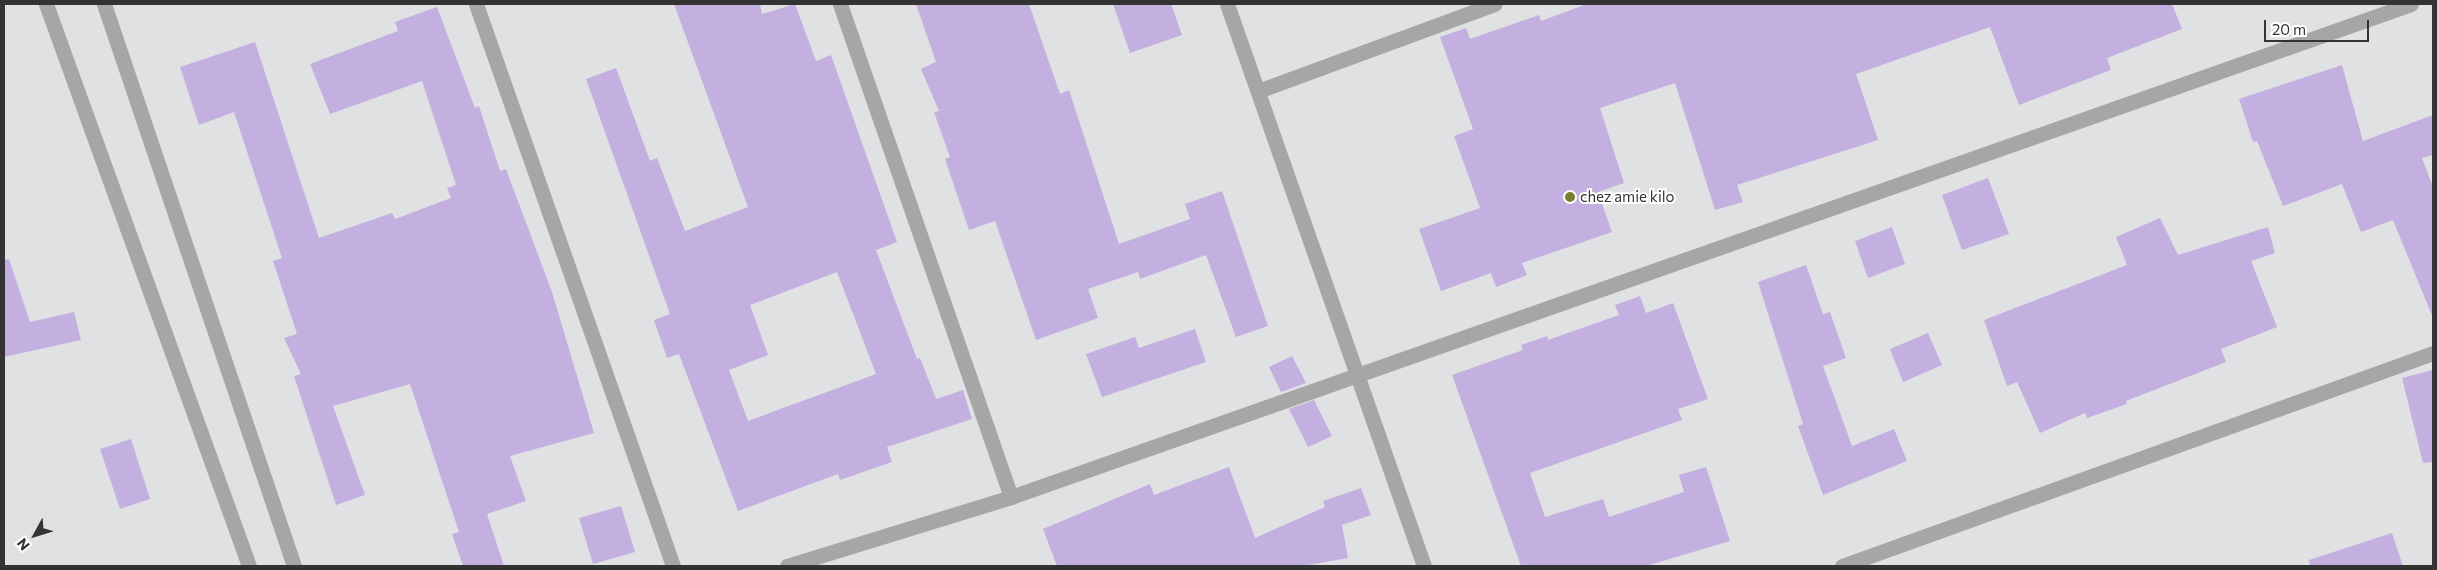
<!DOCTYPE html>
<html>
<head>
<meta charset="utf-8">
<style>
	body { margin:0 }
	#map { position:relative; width:2437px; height:570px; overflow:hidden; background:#e0e1e2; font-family:Commissioner,sans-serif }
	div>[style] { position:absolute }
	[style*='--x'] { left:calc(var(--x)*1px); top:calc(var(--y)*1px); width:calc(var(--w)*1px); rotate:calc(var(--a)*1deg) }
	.building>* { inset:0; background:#c3b0e0 }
	.minor>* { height:15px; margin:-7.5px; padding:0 7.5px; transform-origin:7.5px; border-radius:7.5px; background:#a7a6a6 }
	.dots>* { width:14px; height:14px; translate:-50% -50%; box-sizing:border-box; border:2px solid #fff; border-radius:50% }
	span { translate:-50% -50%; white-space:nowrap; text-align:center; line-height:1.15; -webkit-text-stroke:4px #fff; paint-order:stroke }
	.poi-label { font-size:15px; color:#333334 }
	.left { translate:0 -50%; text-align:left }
	.frame { position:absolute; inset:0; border:5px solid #333334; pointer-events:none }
	.north { position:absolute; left:10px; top:510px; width:50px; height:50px; -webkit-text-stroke:4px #fff; paint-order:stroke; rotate:231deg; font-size:14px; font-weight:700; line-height:20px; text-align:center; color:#333334 }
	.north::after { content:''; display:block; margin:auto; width:18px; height:22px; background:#333334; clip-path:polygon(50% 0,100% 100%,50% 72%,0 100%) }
	.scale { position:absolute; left:2264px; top:20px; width:105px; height:22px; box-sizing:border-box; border:2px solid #333334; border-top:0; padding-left:6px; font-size:15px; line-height:18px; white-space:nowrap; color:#333334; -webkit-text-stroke:4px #fff; paint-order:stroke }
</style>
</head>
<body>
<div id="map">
	<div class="building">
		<i style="clip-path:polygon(evenodd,674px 4px,760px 4px,762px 14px,795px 4px,816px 61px,831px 55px,897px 242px,876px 250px,917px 359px,920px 358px,936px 399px,963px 390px,972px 419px,887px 447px,892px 462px,840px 480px,838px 474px,738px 511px,679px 354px,667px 358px,654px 320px,670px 314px,586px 79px,616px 68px,650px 161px,657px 158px,685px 231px,748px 207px,674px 4px,837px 272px,876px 374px,748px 421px,729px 370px,768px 355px,750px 305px,837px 272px)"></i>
		<i style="clip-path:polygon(916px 4px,1029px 4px,1060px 94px,1069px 90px,1119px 244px,1190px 219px,1185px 204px,1222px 191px,1268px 326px,1236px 337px,1206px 255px,1140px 279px,1138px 272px,1088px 289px,1098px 318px,1036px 340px,995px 221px,969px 230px,945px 159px,950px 157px,934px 112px,939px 111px,921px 69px,936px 62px)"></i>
		<i style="clip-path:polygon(1113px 4px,1171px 4px,1182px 35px,1130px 53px)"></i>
		<i style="clip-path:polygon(1587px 4px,2172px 4px,2182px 29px,2107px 58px,2111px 70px,2019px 105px,1990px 27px,1856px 74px,1878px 140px,1737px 185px,1743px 202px,1715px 210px,1675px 83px,1600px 108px,1624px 183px,1598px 192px,1612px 232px,1522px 263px,1527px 275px,1496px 287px,1491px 273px,1441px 291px,1419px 229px,1480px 208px,1454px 136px,1473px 129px,1440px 37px,1466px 28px,1470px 39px,1539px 15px,1541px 21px)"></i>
		<i style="clip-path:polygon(437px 7px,475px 108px,479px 106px,500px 171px,506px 169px,552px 292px,594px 433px,510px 456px,526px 501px,487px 514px,504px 566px,463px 566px,452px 534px,459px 532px,410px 384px,333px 406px,365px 495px,336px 505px,294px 376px,301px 374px,284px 338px,297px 334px,273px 261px,282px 258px,234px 112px,199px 125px,180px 67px,255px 42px,319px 238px,392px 213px,395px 219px,451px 198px,447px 188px,456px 185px,422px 81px,330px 114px,310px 64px,398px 31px,395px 22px)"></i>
		<i style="clip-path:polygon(2342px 65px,2363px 141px,2433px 115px,2433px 155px,2422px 158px,2433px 187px,2433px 318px,2393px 220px,2361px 232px,2342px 184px,2283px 206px,2257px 141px,2253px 142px,2239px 99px)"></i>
		<i style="clip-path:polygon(1988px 178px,2009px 234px,1962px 250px,1942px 195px)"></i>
		<i style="clip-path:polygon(2160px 218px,2178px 255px,2268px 227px,2275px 253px,2251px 261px,2277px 327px,2221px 349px,2226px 362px,2126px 401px,2127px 404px,2087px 418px,2085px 413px,2040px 433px,2017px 382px,2007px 386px,1984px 320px,2127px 265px,2116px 237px)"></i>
		<i style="clip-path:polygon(1892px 227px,1905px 264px,1868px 278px,1855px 241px)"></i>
		<i style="clip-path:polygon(9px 259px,30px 322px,74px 312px,81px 340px,4px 357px,4px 260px)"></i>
		<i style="clip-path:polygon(1806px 265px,1823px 314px,1830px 312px,1846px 358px,1823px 366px,1852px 446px,1894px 429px,1907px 461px,1823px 495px,1798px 426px,1803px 424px,1758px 282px)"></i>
		<i style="clip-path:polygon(1640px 296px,1646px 313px,1673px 303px,1708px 399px,1678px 409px,1682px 420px,1530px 473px,1545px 517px,1603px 499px,1609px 517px,1684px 492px,1679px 475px,1706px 467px,1730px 541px,1646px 566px,1521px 566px,1452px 375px,1523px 350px,1521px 345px,1547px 336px,1548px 340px,1619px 315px,1615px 305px)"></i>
		<i style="clip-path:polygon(1195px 329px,1206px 362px,1102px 397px,1086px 354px,1135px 337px,1139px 348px)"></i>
		<i style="clip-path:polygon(1928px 333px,1942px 365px,1903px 382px,1890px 349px)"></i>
		<i style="clip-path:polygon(1292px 356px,1306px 383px,1281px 392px,1269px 367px)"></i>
		<i style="clip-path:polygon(2433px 370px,2433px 462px,2423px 463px,2402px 378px)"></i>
		<i style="clip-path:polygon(1314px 400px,1332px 436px,1308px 447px,1289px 409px)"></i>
		<i style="clip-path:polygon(131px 439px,150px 499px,120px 509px,100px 449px)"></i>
		<i style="clip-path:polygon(1229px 467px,1255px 538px,1325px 507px,1323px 501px,1361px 488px,1371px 515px,1342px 525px,1348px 558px,1303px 566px,1057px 566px,1043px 529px,1150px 484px,1154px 495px)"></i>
		<i style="clip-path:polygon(621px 506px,635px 552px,593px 564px,579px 518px)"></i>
		<i style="clip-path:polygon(2392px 533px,2403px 566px,2310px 566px,2309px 560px)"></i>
	</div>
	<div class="minor">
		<i style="--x:46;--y:4;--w:598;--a:70.14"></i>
		<i style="--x:104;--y:4;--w:593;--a:71.32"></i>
		<i style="--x:476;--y:4;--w:596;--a:70.68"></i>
		<i style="--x:840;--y:4;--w:522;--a:70.87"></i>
		<i style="--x:1227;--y:4;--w:596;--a:70.68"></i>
		<i style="--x:1258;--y:91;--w:252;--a:-20.2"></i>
		<i style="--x:787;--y:566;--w:234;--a:-17.1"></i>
		<i style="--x:1011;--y:497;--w:1484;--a:-19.4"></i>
		<i style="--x:1842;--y:566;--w:628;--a:-19.82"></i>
	</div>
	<div class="dots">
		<i style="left:1570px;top:197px;background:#74802d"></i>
	</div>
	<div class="poi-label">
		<span class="left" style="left:1580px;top:197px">chez amie kilo</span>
	</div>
	<div class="frame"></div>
	<div class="north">N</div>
	<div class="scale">20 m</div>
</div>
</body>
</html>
